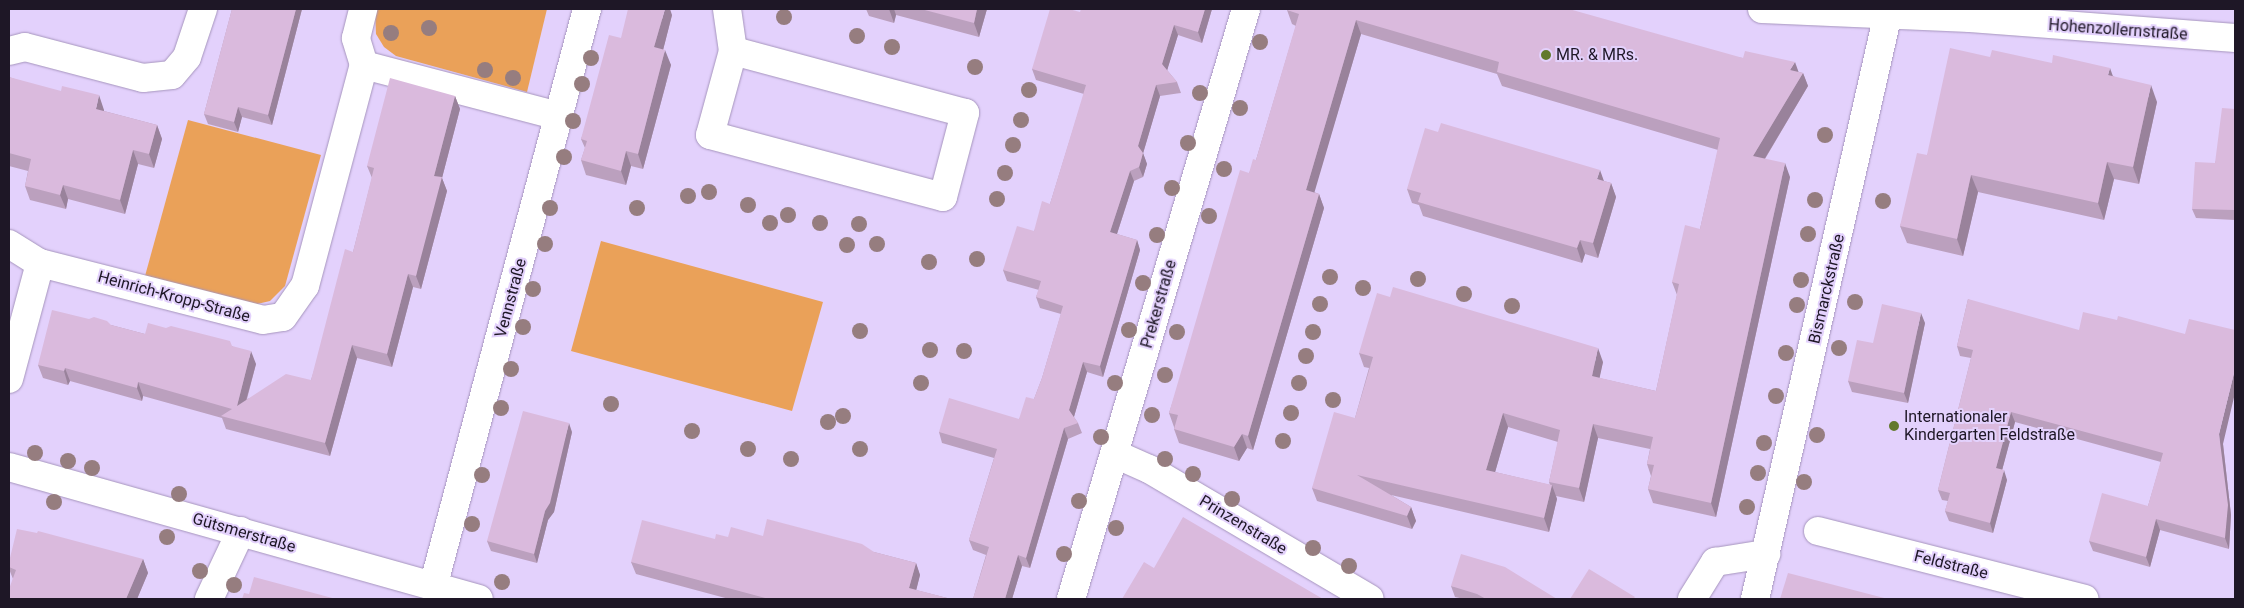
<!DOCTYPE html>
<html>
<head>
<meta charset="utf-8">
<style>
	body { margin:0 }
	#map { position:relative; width:2244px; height:608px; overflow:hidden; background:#e3d1fc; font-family:Roboto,sans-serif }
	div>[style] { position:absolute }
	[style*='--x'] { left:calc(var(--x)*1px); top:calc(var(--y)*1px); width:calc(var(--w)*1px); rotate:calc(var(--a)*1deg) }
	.green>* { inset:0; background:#eaa159 }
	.roads { filter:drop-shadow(0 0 1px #a695bd) drop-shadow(0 0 1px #a695bd) }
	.minor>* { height:28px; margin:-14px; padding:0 14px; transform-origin:14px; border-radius:14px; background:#fff }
	.trees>* { width:16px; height:16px; margin:-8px; border-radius:50%; background:#967d7f }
	.wall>* { inset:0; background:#bba0be }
	.shaded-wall>* { inset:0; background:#99829b }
	.building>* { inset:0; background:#dabadd }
	.dots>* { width:14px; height:14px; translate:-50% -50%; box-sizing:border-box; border:2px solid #e3d1fc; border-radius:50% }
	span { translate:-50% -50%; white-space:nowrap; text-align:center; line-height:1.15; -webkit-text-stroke:4px #e3d1fc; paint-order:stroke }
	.street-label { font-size:16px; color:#1e1726 }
	.poi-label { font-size:16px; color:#1e1726 }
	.left { translate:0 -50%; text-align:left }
	.frame { position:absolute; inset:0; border:10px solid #1e1726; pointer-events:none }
</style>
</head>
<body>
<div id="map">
	<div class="green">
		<i style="clip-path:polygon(375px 9px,547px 9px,527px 92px,396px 56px,384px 47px,376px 34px)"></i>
		<i style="clip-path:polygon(188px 120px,321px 155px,285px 286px,270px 301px,253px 305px,145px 276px)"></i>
		<i style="clip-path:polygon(601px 241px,823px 302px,792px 411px,571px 351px)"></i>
	</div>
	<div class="roads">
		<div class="minor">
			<i style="--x:727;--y:9;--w:42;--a:81.9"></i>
			<i style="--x:733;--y:51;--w:87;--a:105.3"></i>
			<i style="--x:710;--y:135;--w:241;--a:14.9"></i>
			<i style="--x:943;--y:197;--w:87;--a:-75.3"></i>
			<i style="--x:965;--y:113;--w:240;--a:-165"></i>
			<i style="--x:1762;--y:9;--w:208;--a:2.5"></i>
			<i style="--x:1970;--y:18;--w:266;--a:4.3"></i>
			<i style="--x:9;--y:51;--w:16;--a:-14"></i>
			<i style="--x:25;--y:47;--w:122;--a:14.7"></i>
			<i style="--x:143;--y:78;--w:29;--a:-6"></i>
			<i style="--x:172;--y:75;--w:23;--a:-50"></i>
			<i style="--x:187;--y:57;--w:51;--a:-71.6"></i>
			<i style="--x:364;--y:65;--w:202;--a:14.7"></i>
			<i style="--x:9;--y:244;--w:36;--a:32"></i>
			<i style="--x:9;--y:379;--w:120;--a:-75"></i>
			<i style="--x:40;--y:263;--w:230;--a:14.3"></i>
			<i style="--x:263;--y:320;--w:20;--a:-9"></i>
			<i style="--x:283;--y:317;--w:38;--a:-55"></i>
			<i style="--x:305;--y:286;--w:229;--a:-75.1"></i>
			<i style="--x:364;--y:65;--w:28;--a:-107"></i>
			<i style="--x:356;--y:38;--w:30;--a:-76"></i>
			<i style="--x:1115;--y:454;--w:37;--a:24"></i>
			<i style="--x:1149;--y:469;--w:256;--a:30.5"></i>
			<i style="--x:9;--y:467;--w:488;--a:15.7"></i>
			<i style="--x:1818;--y:531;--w:275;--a:14.3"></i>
			<i style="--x:433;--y:587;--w:598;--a:-75.08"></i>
			<i style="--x:209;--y:599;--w:75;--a:-64.8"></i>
			<i style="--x:1071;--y:599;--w:615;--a:-73.48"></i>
			<i style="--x:1692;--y:599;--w:44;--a:-58.1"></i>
			<i style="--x:1715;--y:562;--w:52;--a:-8.9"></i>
			<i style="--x:1755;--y:599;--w:605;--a:-77.2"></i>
		</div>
	</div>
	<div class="trees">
		<i style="left:784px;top:17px"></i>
		<i style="left:429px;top:28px"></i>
		<i style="left:391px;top:33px"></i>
		<i style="left:857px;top:36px"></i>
		<i style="left:1260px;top:42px"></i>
		<i style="left:892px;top:47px"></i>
		<i style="left:591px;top:58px"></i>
		<i style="left:975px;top:67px"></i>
		<i style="left:485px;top:70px"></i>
		<i style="left:513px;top:78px"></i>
		<i style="left:582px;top:84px"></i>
		<i style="left:1029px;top:90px"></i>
		<i style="left:1200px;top:93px"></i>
		<i style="left:1240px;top:108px"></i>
		<i style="left:1021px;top:120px"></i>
		<i style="left:573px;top:121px"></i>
		<i style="left:1825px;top:135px"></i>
		<i style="left:1188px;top:143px"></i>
		<i style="left:1013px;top:145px"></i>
		<i style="left:564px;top:157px"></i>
		<i style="left:1224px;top:169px"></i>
		<i style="left:1005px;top:173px"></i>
		<i style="left:1172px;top:188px"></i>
		<i style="left:709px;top:192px"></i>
		<i style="left:688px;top:196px"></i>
		<i style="left:997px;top:199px"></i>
		<i style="left:1815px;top:200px"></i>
		<i style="left:1883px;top:201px"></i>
		<i style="left:748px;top:205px"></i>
		<i style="left:550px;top:208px"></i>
		<i style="left:637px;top:208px"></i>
		<i style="left:788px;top:215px"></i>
		<i style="left:1209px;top:216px"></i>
		<i style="left:770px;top:223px"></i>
		<i style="left:820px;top:223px"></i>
		<i style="left:859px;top:224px"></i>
		<i style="left:1808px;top:234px"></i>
		<i style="left:1157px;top:235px"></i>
		<i style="left:545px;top:244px"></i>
		<i style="left:877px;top:244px"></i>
		<i style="left:847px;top:245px"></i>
		<i style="left:977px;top:259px"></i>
		<i style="left:929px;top:262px"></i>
		<i style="left:1330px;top:277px"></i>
		<i style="left:1418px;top:279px"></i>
		<i style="left:1801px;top:280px"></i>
		<i style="left:1143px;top:283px"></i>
		<i style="left:1363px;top:288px"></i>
		<i style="left:533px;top:289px"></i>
		<i style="left:1464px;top:294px"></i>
		<i style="left:1855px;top:302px"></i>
		<i style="left:1320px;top:304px"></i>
		<i style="left:1797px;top:305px"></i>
		<i style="left:1512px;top:306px"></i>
		<i style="left:523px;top:327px"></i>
		<i style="left:1129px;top:330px"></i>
		<i style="left:860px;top:331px"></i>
		<i style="left:1177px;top:332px"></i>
		<i style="left:1313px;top:332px"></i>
		<i style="left:1839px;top:348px"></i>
		<i style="left:930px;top:350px"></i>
		<i style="left:964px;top:351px"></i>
		<i style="left:1786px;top:353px"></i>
		<i style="left:1306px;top:356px"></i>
		<i style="left:511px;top:369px"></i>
		<i style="left:1165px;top:375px"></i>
		<i style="left:921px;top:383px"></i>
		<i style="left:1115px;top:383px"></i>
		<i style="left:1299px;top:383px"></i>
		<i style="left:1776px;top:396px"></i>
		<i style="left:1333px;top:400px"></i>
		<i style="left:611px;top:404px"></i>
		<i style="left:501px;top:408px"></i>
		<i style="left:1291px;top:413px"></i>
		<i style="left:1152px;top:415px"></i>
		<i style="left:843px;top:416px"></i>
		<i style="left:828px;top:422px"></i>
		<i style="left:692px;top:431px"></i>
		<i style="left:1817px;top:435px"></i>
		<i style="left:1101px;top:437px"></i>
		<i style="left:1283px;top:441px"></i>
		<i style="left:1764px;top:443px"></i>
		<i style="left:748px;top:449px"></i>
		<i style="left:860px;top:449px"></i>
		<i style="left:35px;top:453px"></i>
		<i style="left:791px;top:459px"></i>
		<i style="left:1165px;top:459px"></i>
		<i style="left:68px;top:461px"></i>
		<i style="left:92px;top:468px"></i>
		<i style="left:1758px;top:473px"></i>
		<i style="left:1193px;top:474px"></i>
		<i style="left:482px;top:475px"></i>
		<i style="left:1804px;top:482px"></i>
		<i style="left:179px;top:494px"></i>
		<i style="left:1232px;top:499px"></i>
		<i style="left:1079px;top:501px"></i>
		<i style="left:54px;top:502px"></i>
		<i style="left:1747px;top:507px"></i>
		<i style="left:472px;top:524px"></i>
		<i style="left:1116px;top:528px"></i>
		<i style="left:167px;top:537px"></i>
		<i style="left:1313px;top:548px"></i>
		<i style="left:1064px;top:554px"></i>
		<i style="left:1349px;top:566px"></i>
		<i style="left:200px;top:571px"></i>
		<i style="left:502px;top:582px"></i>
		<i style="left:234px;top:585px"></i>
	</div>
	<div class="wall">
		<i style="clip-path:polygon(232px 9px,302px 9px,272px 125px,242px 117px,238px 132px,208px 124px,204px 114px)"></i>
		<i style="clip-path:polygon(866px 9px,987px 9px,979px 37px,896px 15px,894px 23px,869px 16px)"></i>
		<i style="clip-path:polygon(1212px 9px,1202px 43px,1178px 35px,1167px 70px,1177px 82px,1181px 93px,1160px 96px,1143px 153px,1147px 164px,1143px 177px,1134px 181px,1117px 234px,1137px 240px,1140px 250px,1103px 377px,1087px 372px,1074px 417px,1078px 423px,1082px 433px,1068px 439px,1030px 568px,1022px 566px,1012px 599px,973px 599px,986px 555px,973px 550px,969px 540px,994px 458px,942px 443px,939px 432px,1019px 419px,1034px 399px,1042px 378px,1061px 314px,1040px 308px,1036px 297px,1039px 290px,1007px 281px,1003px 270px,1034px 231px,1050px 204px,1084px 94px,1036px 80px,1032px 69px,1080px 12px)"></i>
		<i style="clip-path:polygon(evenodd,1287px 10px,1743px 58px,1803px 73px,1808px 86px,1765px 159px,1790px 177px,1716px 517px,1653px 503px,1648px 489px,1651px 476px,1647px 464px,1650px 449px,1598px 438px,1584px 502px,1556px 496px,1557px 499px,1549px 532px,1391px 495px,1411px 507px,1416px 521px,1412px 529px,1317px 501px,1312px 488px,1355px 418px,1369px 368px,1364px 367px,1359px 353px,1603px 362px,1599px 378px,1656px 391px,1677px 295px,1672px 282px,1700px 229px,1718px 150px,1502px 86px,1497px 74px,1361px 34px,1314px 192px,1319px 194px,1324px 208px,1253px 450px,1247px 448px,1239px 461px,1179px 443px,1174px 429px,1174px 427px,1169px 413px,1249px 173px,1256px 160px,1296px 26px,1292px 24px,1287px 10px,1508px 427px,1558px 442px,1549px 482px,1550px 485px,1495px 472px,1508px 427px)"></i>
		<i style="clip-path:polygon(672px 15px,663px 50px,671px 65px,643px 169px,631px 166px,626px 185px,586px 175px,581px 160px,585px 148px,581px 139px,621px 38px)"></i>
		<i style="clip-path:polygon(1990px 57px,2113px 76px,2157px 102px,2139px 184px,2114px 179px,2104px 220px,1978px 192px,1963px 256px,1907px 243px,1900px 226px,1927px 155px)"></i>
		<i style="clip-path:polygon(9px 77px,104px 110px,104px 111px,157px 125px,162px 139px,154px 168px,138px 164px,125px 214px,68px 199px,66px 209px,30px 200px,25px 186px,28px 171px,9px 166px)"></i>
		<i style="clip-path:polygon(455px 96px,460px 109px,442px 178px,447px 191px,421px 289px,413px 287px,392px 367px,357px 358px,330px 456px,226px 429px,222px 418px,143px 396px,142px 401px,70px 381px,68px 385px,43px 378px,38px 365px,111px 325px,145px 334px,232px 346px,256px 364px,247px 399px,311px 380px,353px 252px,372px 178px,367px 166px)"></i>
		<i style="clip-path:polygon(2235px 109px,2235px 220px,2196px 218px,2192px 209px,2215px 163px)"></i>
		<i style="clip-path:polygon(1604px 181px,1611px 183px,1616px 197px,1598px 258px,1585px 254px,1582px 263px,1423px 216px,1419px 205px,1412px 203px,1407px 189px)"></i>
		<i style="clip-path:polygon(1968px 299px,2223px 444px,2231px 515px,2229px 549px,2160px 530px,2150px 567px,2093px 551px,2089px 541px,2148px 506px,2161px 462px,2015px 422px,2002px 470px,2007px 480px,1993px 533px,1949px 521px,1945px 511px,1948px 501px,1942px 500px,1938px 490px,1971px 358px,1960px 356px,1957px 346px)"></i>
		<i style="clip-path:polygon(1925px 323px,1908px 403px,1852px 392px,1848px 381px)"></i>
		<i style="clip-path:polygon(572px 432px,554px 512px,548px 520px,537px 563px,491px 551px,487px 541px)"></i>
		<i style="clip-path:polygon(763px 536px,874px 552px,916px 563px,920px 575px,916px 590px,951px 599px,729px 599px,636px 574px,631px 562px,715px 539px,728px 537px)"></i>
		<i style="clip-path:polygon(143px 559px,148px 573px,137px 599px,9px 599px,13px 579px,9px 569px,9px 562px)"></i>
		<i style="clip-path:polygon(1451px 586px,1557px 599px,1464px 599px,1455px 597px)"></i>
	</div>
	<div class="shaded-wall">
		<i style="clip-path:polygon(296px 9px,302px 9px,272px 125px,268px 115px)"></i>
		<i style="clip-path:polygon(665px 9px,670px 9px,672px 15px,660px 62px,654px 47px)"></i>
		<i style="clip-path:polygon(889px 9px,894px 9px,896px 15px,894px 23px)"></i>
		<i style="clip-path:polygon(977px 9px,987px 9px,979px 37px,974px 23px)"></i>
		<i style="clip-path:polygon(1205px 9px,1212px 9px,1202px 43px,1198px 32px)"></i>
		<i style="clip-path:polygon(1356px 20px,1361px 34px,1311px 204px,1306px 190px)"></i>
		<i style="clip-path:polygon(1174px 25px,1178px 35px,1166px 74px,1162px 64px)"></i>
		<i style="clip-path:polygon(665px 50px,671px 65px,643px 169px,638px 154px)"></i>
		<i style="clip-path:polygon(1795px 62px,1800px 76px,1790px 70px)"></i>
		<i style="clip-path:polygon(2110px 68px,2116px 85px,2108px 75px)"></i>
		<i style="clip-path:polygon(1803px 73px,1808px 86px,1758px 170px,1753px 156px)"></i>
		<i style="clip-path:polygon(1156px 85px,1160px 96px,1142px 157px,1138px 146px)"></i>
		<i style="clip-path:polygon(2151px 85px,2157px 102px,2139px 184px,2133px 167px)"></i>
		<i style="clip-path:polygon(99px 95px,104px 110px,101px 123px,96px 109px)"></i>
		<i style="clip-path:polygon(455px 96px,460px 109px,442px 178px,447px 191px,421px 289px,416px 276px,434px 176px)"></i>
		<i style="clip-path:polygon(238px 107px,242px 117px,238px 132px,234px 122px)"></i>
		<i style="clip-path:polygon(157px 125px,162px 139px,154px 168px,149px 154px)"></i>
		<i style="clip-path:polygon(133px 150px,138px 164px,125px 214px,120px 200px)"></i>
		<i style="clip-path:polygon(626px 151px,631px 166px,626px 185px,621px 171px)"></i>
		<i style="clip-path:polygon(1143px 153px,1147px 164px,1143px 177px,1139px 167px)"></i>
		<i style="clip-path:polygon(2107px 162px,2114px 179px,2104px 220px,2098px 203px)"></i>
		<i style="clip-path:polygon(1785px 163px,1790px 177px,1716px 517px,1711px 503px)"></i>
		<i style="clip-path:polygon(1600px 170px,1605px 184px,1597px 179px)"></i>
		<i style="clip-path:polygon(1130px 171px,1134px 181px,1114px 243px,1110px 232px)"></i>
		<i style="clip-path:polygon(1971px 175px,1978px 192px,1963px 256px,1957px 239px)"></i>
		<i style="clip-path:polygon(1611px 183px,1616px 197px,1598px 258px,1593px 243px)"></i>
		<i style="clip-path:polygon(63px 185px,68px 199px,66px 209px,60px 195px)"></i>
		<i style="clip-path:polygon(1319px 194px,1324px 208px,1253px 450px,1248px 436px)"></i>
		<i style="clip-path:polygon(1137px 240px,1140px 250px,1103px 377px,1100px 366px)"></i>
		<i style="clip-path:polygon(1580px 240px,1585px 254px,1582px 263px,1577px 248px)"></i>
		<i style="clip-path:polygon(408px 274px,413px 287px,392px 367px,387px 354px)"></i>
		<i style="clip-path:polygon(1921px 313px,1925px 323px,1908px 403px,1904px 393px)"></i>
		<i style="clip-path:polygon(352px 345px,357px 358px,330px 456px,325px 443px)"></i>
		<i style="clip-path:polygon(1598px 348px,1603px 362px,1597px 390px,1592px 376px)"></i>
		<i style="clip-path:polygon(251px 351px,256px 364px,241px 419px,237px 406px)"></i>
		<i style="clip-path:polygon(1083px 362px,1087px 372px,1073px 420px,1069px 410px)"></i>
		<i style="clip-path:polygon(65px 368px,70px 381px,68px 385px,64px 371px)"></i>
		<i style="clip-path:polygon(2235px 369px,2235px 393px,2223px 444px,2231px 515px,2229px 549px,2225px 538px,2219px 434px)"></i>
		<i style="clip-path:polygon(138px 382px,143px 396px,142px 401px,137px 388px)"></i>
		<i style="clip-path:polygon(2011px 412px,2015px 422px,2000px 478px,1996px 468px)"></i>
		<i style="clip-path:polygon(1503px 413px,1508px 427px,1492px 483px,1486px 470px)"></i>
		<i style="clip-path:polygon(569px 423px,572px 432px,554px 512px,548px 520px,537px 563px,534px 554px,545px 511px)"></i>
		<i style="clip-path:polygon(1593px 424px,1598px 438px,1584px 502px,1579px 488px)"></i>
		<i style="clip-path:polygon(1064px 428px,1068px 439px,1030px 568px,1026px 558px)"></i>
		<i style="clip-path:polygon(1242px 434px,1247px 448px,1239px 461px,1234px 447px)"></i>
		<i style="clip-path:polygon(2004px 470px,2007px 480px,1993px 533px,1990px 523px)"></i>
		<i style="clip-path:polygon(1552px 485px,1557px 499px,1549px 532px,1544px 518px)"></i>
		<i style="clip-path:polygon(1411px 507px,1416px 521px,1412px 529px,1407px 516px)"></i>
		<i style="clip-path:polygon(2156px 519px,2160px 530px,2150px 567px,2146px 557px)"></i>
		<i style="clip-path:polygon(1018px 555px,1022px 566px,1012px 599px,1005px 599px)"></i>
		<i style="clip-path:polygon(143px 559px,148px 573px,137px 599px,126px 599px)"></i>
		<i style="clip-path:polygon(916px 563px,920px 575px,914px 599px,909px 588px)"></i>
	</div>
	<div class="building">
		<i style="clip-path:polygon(232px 9px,296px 9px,268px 115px,238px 107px,234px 122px,204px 114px)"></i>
		<i style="clip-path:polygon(628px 9px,665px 9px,654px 47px,665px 50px,638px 154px,626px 151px,621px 171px,581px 160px,587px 141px,581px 139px,609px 35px,621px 38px)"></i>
		<i style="clip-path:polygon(921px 9px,977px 9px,974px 23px)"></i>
		<i style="clip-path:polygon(1050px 9px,1069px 9px,1080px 12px,1081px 9px,1205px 9px,1198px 32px,1174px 25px,1162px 64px,1177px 82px,1156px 85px,1138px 146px,1143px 153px,1139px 167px,1130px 171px,1110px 232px,1137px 240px,1100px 366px,1083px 362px,1069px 410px,1078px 423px,1064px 428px,1026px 558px,1018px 555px,1005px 599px,973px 599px,989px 547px,969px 540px,997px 449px,939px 432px,949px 398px,1019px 419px,1026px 397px,1034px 399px,1042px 378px,1063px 306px,1036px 297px,1041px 281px,1003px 270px,1017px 226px,1034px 231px,1042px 201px,1050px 204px,1086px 85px,1032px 69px)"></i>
		<i style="clip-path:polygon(1287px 9px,1569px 9px,1743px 58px,1745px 51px,1795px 62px,1790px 70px,1803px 73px,1753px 156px,1785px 163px,1711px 503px,1648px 489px,1654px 465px,1647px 464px,1653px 437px,1593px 424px,1579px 488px,1549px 482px,1560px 430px,1503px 413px,1486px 470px,1552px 485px,1544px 518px,1357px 475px,1411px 507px,1407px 516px,1312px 488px,1334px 412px,1355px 418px,1373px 357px,1359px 353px,1367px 326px,1377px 293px,1390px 297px,1393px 287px,1598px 348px,1592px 376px,1656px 391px,1679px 284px,1672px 282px,1685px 225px,1700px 229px,1720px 138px,1497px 72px,1499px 62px,1356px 20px,1306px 190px,1319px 194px,1248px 436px,1242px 434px,1234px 447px,1174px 429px,1178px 415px,1169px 413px,1240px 170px,1249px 173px,1253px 159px,1256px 160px,1299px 14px,1287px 10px)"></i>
		<i style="clip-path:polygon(1950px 48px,1990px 57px,1992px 50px,2052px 63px,2053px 55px,2110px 68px,2108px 75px,2151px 85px,2133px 167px,2107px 162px,2098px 203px,1971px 175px,1957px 239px,1900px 226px,1917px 153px,1927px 155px)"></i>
		<i style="clip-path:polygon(9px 77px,61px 91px,62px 86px,95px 94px,99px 95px,96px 109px,157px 125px,149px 154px,133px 150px,120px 200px,63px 185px,60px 195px,25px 186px,31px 159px,9px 153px)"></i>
		<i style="clip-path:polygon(390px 78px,455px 96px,434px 176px,442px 177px,416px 276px,408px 274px,387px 354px,352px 345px,325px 443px,221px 416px,232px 409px,138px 382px,137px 388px,65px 368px,64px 371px,38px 365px,52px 310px,89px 319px,94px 317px,107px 321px,111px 325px,145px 334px,148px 323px,166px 328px,171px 326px,230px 341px,232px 346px,251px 351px,237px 406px,286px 374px,311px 380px,345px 249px,353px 252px,374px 168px,367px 166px)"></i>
		<i style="clip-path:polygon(2222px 108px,2235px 109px,2235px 210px,2192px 209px,2195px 162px,2215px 163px)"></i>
		<i style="clip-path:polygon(1441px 123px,1600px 170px,1597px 179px,1611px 183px,1593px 243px,1580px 240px,1577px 248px,1418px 202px,1421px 193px,1407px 189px,1425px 128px,1438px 132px)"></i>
		<i style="clip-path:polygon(1968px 299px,2079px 330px,2083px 312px,2117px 320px,2118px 316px,2185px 334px,2189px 319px,2235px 330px,2235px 369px,2219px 434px,2228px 505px,2225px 538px,2156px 519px,2146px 557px,2089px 541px,2102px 493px,2148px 506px,2163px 453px,2011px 412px,1996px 468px,2004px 470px,1990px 523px,1945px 511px,1950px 493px,1938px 490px,1973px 350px,1957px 346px)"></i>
		<i style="clip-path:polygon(1882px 304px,1921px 313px,1904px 393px,1848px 381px,1857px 340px,1873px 343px)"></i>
		<i style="clip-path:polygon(523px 411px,569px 423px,550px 503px,545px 511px,534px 554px,487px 541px)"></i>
		<i style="clip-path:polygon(1183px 517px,1323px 599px,1122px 599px,1144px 562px,1154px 568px)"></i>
		<i style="clip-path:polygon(767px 519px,862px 544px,874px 552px,916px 563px,909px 588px,951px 599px,769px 599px,631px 562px,642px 520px,715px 539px,716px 534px,728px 537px,731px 527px,763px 536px)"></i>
		<i style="clip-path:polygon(17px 529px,37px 533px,38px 531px,143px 559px,126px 599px,9px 599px,9px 589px,16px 570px,9px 567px,9px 562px)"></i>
		<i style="clip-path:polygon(1461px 554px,1505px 567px,1557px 599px,1486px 599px,1477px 594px,1451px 586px)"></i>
		<i style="clip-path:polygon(1589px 569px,1635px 597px,1633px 599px,1570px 599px)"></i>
		<i style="clip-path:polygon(1788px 573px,1888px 599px,1780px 599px)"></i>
		<i style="clip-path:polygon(254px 577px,336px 599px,242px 599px,244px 593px,249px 594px)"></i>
	</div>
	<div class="dots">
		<i style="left:1546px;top:55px;background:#62792b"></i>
		<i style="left:1894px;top:426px;background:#62792b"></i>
	</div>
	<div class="street-label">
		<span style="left:2118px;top:30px;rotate:4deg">Hohenzollernstraße</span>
		<span style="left:1827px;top:289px;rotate:-77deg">Bismarckstraße</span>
		<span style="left:174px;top:297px;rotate:15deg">Heinrich-Kropp-Straße</span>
		<span style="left:511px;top:298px;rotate:-75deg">Vennstraße</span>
		<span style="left:1159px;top:304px;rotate:-74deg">Prekerstraße</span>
		<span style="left:1243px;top:525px;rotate:31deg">Prinzenstraße</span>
		<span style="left:244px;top:533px;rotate:16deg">Gütsmerstraße</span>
		<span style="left:1951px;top:565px;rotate:14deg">Feldstraße</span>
	</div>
	<div class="poi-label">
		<span class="left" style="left:1556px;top:55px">MR. &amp; MRs.</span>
		<span class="left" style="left:1904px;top:426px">Internationaler<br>Kindergarten Feldstraße</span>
	</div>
	<div class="frame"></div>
</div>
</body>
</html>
